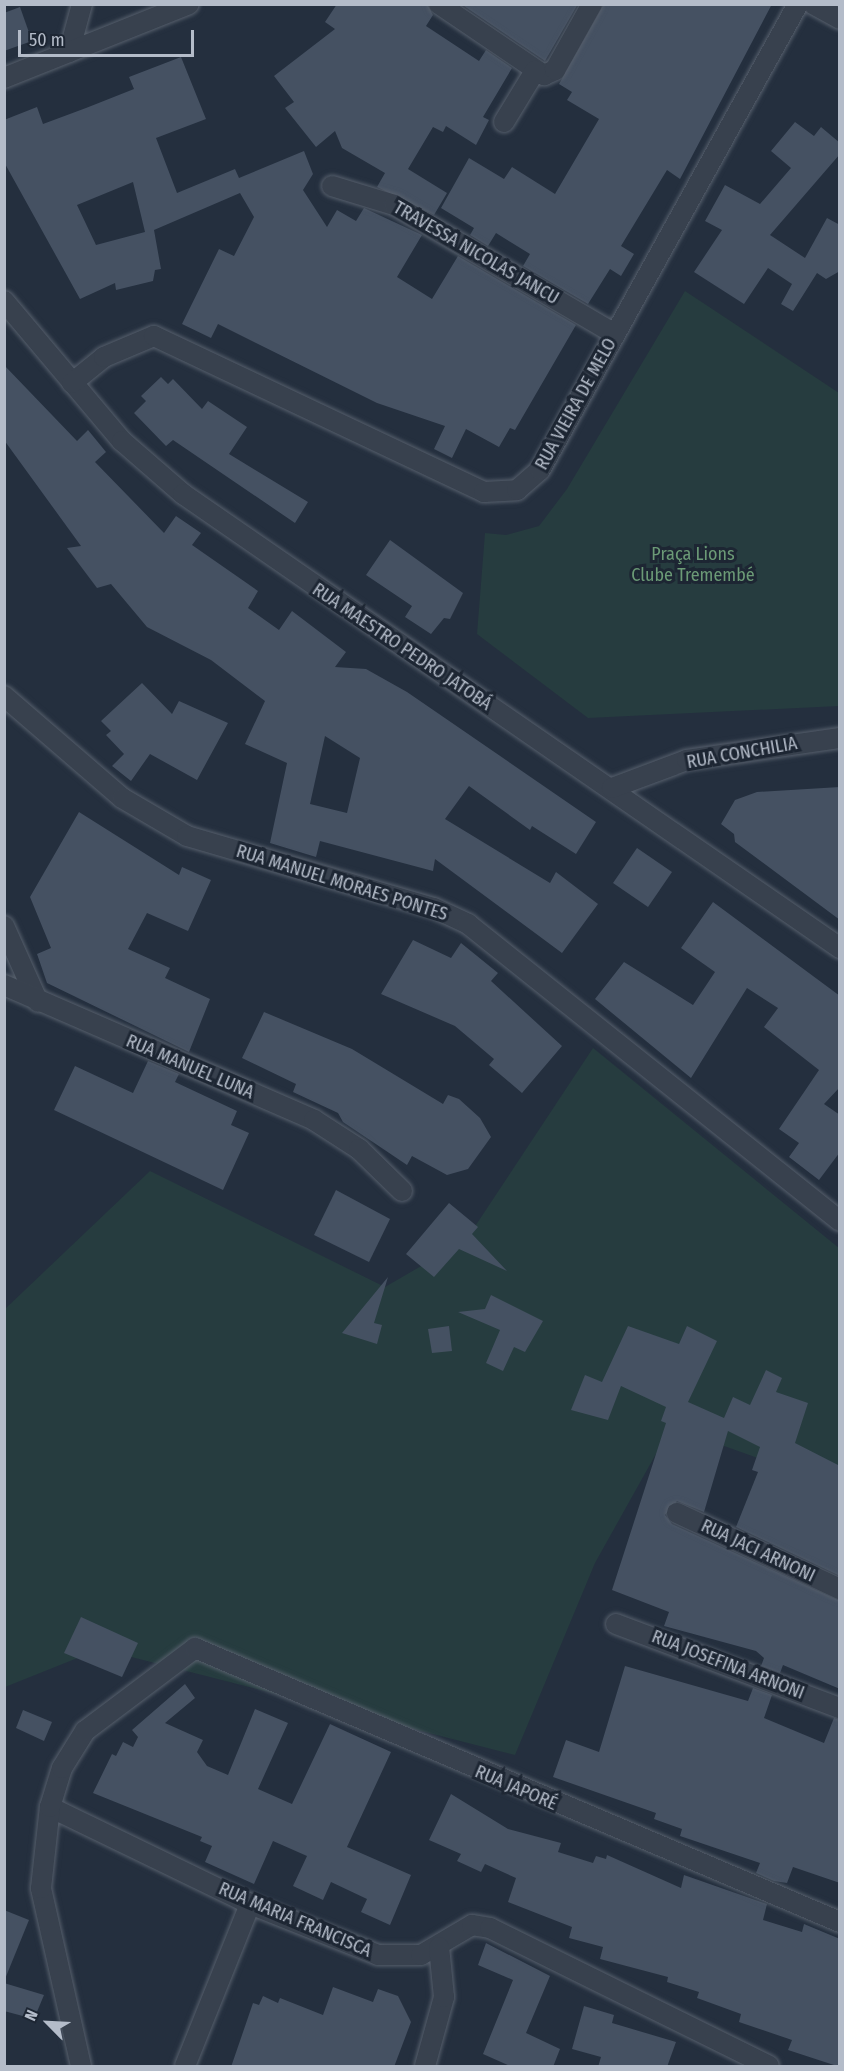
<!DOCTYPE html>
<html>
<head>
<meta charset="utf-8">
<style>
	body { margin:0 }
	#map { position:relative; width:844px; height:2071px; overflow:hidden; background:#242f3e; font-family:"Fira Sans Condensed",sans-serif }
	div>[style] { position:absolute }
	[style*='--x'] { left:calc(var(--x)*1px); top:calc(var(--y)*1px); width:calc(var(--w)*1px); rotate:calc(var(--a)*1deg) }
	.green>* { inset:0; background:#263c3f }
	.building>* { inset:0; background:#455162 }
	.roads { filter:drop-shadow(0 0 2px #565f6c) drop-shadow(0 0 2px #565f6c) }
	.street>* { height:20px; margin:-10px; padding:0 10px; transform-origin:10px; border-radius:10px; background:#38414e }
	span { translate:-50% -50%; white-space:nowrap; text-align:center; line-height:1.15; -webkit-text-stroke:6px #1d2633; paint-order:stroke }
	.street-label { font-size:18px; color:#b4bcc9 }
	.park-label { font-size:18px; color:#6b9a76 }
	.frame { position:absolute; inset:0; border:6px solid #b4bcc9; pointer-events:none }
	.north { position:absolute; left:18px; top:1993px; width:60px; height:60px; -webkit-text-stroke:4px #1d2633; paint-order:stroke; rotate:294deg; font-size:16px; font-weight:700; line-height:24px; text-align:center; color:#b4bcc9 }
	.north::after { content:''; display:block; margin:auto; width:21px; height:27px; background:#b4bcc9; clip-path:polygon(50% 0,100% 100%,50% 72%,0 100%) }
	.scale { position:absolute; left:18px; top:30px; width:176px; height:27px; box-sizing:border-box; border:3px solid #b4bcc9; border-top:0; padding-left:8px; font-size:18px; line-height:21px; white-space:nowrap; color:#b4bcc9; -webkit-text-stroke:4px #1d2633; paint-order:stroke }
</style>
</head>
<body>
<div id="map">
	<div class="green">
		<i style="clip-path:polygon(685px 291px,839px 393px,839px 706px,588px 718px,477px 634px,485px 533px,506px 535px,539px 526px,567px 489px)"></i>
		<i style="clip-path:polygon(593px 1048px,839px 1248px,839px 1487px,671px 1427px,595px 1563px,515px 1755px,100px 1649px,5px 1687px,5px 1309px,150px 1171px,385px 1287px,466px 1240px)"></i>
	</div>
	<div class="building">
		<i style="clip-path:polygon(337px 4px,427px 4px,433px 15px,426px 26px,479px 61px,486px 50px,512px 68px,483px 117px,489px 120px,476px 145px,446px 126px,443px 132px,433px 127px,408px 169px,447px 193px,434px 215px,377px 187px,385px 173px,342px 148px,335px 131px,316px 147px,285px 108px,294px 102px,274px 76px,335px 29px,325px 22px)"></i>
		<i style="clip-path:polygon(461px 4px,578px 4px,545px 61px)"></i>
		<i style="clip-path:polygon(604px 4px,772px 4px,680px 179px,667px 170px,621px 246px,634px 254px,621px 276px,610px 269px,588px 304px,523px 266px,530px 254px,496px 233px,488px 246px,470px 235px,474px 228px,441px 208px,469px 158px,504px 179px,512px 167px,555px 194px,599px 119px,567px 100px,572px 92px,559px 84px)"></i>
		<i style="clip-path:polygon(20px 7px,32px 41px,4px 51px,4px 13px)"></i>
		<i style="clip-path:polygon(evenodd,181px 57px,206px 119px,156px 138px,177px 193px,235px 169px,239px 178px,304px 151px,313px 174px,303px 190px,327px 227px,337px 210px,356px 221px,364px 208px,422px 235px,397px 277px,432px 299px,458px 256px,576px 325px,515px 430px,510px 428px,499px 447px,466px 429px,452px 458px,434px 449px,445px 426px,377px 403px,218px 324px,211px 338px,182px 324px,219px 249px,234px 256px,254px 217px,240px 193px,154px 230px,161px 269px,155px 270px,153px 281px,116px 290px,115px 283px,80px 299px,4px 162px,4px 120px,37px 107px,43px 124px,86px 108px,134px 89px,129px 77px,181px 57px,133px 182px,145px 232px,96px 245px,77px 205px,133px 182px)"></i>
		<i style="clip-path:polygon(795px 122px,814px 136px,821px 127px,840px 143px,840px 154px,770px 235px,805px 258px,827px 218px,840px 225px,840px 271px,826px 279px,817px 273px,793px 311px,781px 304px,792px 284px,768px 268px,744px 304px,694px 272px,722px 230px,705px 221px,725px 185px,760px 204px,791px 168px,771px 151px)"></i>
		<i style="clip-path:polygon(evenodd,4px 365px,77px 441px,88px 430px,106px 452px,95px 462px,164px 533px,176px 516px,201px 533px,192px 545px,258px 591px,248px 608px,279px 630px,292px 611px,346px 652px,335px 667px,366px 669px,407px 692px,596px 822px,576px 854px,532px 826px,530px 830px,469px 786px,445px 819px,550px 883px,556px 872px,598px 904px,562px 953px,435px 859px,433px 871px,320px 841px,316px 857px,270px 843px,287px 763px,245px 744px,265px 701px,211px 660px,147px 627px,111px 584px,97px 588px,67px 548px,81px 546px,4px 440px,4px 365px,325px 736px,360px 758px,347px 813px,310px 804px,325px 736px)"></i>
		<i style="clip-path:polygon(161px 377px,168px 384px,173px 379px,202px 409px,208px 401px,247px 427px,229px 454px,308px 502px,295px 523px,173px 440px,166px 446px,134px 413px,146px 401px,141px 396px)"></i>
		<i style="clip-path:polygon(390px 540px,463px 593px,450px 619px,444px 618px,431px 634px,405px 617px,412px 606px,366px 575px)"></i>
		<i style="clip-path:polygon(142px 683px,172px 714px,179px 701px,228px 723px,197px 780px,150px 754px,131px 781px,112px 766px,124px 754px,106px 735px,111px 731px,101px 721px)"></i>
		<i style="clip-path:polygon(840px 787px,840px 920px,735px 842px,734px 834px,721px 824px,735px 800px,757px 792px)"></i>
		<i style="clip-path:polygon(79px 812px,179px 875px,182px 867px,211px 880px,188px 931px,147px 913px,128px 949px,170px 968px,165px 978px,210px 999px,189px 1052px,47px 983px,37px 954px,51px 948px,30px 897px)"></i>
		<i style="clip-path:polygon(637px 848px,672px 872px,648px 907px,613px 883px)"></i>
		<i style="clip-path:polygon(713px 902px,840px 996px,840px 1087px,824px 1104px,840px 1115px,840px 1152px,819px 1180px,789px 1157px,799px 1143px,779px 1129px,819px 1070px,764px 1027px,778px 1008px,747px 988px,691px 1078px,595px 999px,624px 962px,693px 1005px,715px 972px,681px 948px)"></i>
		<i style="clip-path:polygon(413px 940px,451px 958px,461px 943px,498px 973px,491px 981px,562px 1046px,522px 1093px,489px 1065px,494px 1059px,455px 1026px,381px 994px)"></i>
		<i style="clip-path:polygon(264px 1012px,352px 1049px,443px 1104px,448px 1095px,459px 1099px,480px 1118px,491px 1137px,468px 1169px,447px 1175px,412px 1156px,407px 1165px,343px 1122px,338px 1113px,293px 1092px,296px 1084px,242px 1058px)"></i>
		<i style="clip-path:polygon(148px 1061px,179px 1074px,175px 1082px,237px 1111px,231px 1125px,249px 1133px,223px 1190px,54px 1110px,75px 1066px,133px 1093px)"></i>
		<i style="clip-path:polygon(336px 1190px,390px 1219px,369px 1262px,314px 1235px)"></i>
		<i style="clip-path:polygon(449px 1203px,478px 1227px,472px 1234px,507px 1271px,459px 1249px,434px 1277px,406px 1254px)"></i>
		<i style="clip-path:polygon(388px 1277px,374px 1323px,382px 1325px,377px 1344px,342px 1333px)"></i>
		<i style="clip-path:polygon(491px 1295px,543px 1321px,525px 1352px,514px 1347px,503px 1371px,486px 1363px,500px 1330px,458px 1312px,485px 1309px)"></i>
		<i style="clip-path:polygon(449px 1326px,452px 1351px,432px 1353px,428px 1329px)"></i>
		<i style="clip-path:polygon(628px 1326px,679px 1344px,687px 1326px,717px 1341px,688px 1402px,724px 1418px,733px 1397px,750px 1405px,766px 1370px,782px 1378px,776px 1392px,808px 1403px,795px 1443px,840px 1466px,840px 1576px,736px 1527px,758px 1472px,752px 1470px,760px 1447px,728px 1431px,704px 1512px,677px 1501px,665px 1515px,672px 1524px,840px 1601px,840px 1689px,783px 1665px,780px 1673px,761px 1666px,764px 1658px,756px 1651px,664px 1626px,669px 1612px,612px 1590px,666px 1423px,661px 1421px,666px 1407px,621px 1386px,608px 1420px,571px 1410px,585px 1375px,602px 1382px)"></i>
		<i style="clip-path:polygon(81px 1617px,138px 1643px,122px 1677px,64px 1653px)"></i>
		<i style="clip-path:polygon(625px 1666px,748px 1701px,753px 1688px,772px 1695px,764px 1718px,824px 1743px,834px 1718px,840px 1720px,840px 1883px,793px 1867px,787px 1883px,774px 1881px,756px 1873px,760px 1863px,680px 1836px,682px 1829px,654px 1819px,656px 1813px,553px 1777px,566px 1740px,599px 1752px)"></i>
		<i style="clip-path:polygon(185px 1684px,195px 1698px,165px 1723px,203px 1740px,197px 1752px,207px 1766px,228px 1775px,255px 1709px,288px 1723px,258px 1789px,292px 1804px,330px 1724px,391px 1752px,347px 1847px,411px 1875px,390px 1925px,361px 1912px,367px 1899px,331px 1882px,323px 1900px,293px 1886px,307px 1856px,273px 1841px,254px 1884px,205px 1862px,212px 1846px,200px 1841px,202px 1837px,93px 1793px,112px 1754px,116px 1756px,123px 1742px,133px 1747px,138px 1737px,132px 1730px)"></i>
		<i style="clip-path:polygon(23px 1710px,52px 1722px,44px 1741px,16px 1728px)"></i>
		<i style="clip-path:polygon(451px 1794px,508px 1829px,561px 1843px,558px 1852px,593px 1863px,596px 1856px,606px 1859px,607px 1855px,681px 1888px,684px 1875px,767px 1904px,763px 1920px,802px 1932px,804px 1924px,840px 1939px,840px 2067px,788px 2050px,792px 2040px,739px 2022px,741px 2014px,697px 1998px,699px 1992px,667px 1982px,668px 1977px,600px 1959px,603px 1947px,569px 1938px,572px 1927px,508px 1902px,516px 1878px,485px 1864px,481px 1872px,457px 1861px,461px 1854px,429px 1840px)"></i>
		<i style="clip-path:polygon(4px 1910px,29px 1920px,5px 1979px,4px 1979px)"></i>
		<i style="clip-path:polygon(486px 1943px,550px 1976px,526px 2033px,560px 2049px,553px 2067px,512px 2067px,483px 2054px,513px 1980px,478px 1965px)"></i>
		<i style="clip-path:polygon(4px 1983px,44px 1995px,34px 2019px,4px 2011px)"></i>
		<i style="clip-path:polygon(333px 1987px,373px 2002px,378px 1989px,398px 1996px,411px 2022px,394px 2067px,231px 2067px,253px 2003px,259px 2005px,263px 1996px,278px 2003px,280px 1998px,323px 2015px)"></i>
		<i style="clip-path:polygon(584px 2006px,614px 2015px,612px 2023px,676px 2042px,667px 2067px,598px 2067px,601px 2057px,572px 2049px)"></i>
	</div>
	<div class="roads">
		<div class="street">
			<i style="--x:439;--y:4;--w:127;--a:34.1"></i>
			<i style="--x:544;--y:75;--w:12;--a:-24"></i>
			<i style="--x:555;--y:70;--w:76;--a:-60.7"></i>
			<i style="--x:813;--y:4;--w:31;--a:29"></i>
			<i style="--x:69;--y:52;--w:50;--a:-74.8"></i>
			<i style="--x:4;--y:78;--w:199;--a:-21.8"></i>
			<i style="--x:504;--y:122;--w:60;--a:-58.7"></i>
			<i style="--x:332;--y:186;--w:65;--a:17"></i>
			<i style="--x:394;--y:205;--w:256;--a:30.3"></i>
			<i style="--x:4;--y:301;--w:183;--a:49.9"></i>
			<i style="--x:122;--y:441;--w:81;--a:41"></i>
			<i style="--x:183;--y:494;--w:799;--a:34.65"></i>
			<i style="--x:72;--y:383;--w:41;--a:-39.1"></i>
			<i style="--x:104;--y:357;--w:54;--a:-22.8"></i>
			<i style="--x:154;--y:336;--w:365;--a:25.3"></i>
			<i style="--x:484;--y:492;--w:33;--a:-3"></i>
			<i style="--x:517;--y:490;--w:30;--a:-41"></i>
			<i style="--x:540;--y:470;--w:533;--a:-61.03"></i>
			<i style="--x:4;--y:696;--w:156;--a:40.8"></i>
			<i style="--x:122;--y:798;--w:75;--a:30.3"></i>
			<i style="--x:187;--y:836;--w:257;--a:16.3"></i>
			<i style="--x:434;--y:908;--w:38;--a:25"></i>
			<i style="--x:468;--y:924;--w:476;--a:38.6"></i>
			<i style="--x:612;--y:788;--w:80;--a:-20.5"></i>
			<i style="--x:687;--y:760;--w:155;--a:-8.2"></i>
			<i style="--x:4;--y:926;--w:83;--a:65.9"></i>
			<i style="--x:4;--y:985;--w:338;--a:23.5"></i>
			<i style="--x:314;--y:1120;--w:54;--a:32.8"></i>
			<i style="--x:359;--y:1149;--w:60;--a:44.3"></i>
			<i style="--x:677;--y:1513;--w:180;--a:25"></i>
			<i style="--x:616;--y:1624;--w:239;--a:20.6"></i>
			<i style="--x:50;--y:1807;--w:222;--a:25.9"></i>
			<i style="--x:250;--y:1904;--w:138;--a:21.7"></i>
			<i style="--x:378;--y:1955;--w:43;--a:0"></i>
			<i style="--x:421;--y:1955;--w:59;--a:-30.5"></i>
			<i style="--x:472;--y:1925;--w:18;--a:9"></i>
			<i style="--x:490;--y:1928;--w:311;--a:26.3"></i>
			<i style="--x:81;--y:2066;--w:182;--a:-102.7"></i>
			<i style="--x:41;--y:1888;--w:81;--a:-83.7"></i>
			<i style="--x:50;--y:1807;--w:41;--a:-72.9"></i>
			<i style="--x:62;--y:1768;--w:44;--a:-58.1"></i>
			<i style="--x:85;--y:1731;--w:138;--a:-37"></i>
			<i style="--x:195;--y:1648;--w:701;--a:23.02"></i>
			<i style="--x:185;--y:2066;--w:175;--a:-68.1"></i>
			<i style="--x:425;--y:2066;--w:72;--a:-74.6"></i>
			<i style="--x:444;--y:1997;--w:50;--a:-95.7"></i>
		</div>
	</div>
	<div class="street-label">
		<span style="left:476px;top:253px;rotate:30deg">TRAVESSA NICOLAS JANCU</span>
		<span style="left:576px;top:404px;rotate:-61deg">RUA VIEIRA DE MELO</span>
		<span style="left:402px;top:647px;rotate:34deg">RUA MAESTRO PEDRO JATOBÁ</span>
		<span style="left:742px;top:753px;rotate:-10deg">RUA CONCHILIA</span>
		<span style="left:342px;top:883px;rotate:17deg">RUA MANUEL MORAES PONTES</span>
		<span style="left:190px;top:1067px;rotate:23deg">RUA MANUEL LUNA</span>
		<span style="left:758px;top:1551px;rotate:25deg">RUA JACI ARNONI</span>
		<span style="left:728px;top:1665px;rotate:21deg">RUA JOSEFINA ARNONI</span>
		<span style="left:516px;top:1788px;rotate:23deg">RUA JAPORÉ</span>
		<span style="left:295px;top:1920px;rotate:23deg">RUA MARIA FRANCISCA</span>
	</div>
	<div class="park-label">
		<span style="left:693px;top:565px">Praça Lions<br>Clube Tremembé</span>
	</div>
	<div class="frame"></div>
	<div class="north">N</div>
	<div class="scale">50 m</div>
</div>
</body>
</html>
